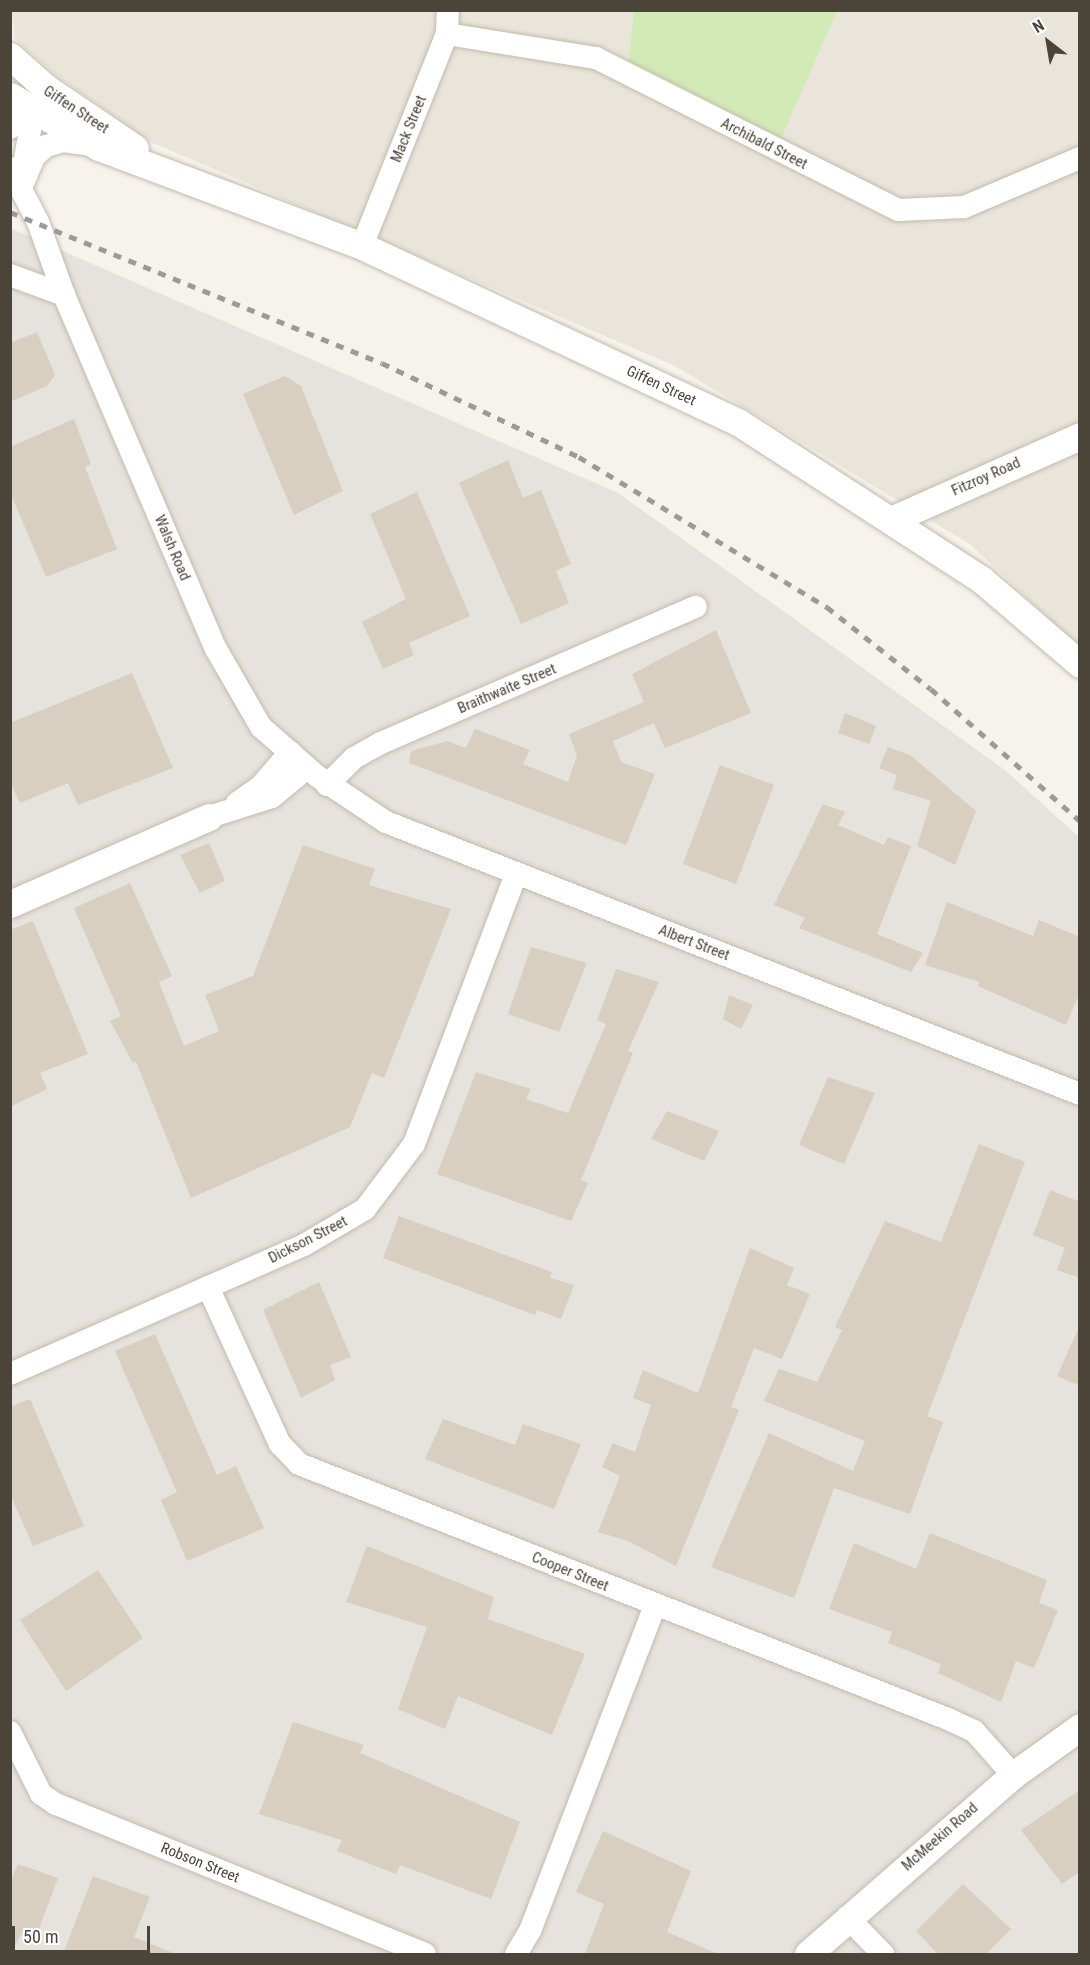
<!DOCTYPE html>
<html>
<head>
<meta charset="utf-8">
<style>
	body { margin:0 }
	#map { position:relative; width:1090px; height:1965px; overflow:hidden; background:#f6f3ec; font-family:"Roboto Condensed",sans-serif }
	div>[style] { position:absolute }
	[style*='--x'] { left:calc(var(--x)*1px); top:calc(var(--y)*1px); width:calc(var(--w)*1px); rotate:calc(var(--a)*1deg) }
	.residential>* { inset:0; background:#eae5da }
	.industrial>* { inset:0; background:#e6e2dd }
	.green>* { inset:0; background:#d2eab5 }
	.building>* { inset:0; background:#d8cfc1 }
	.roads { filter:drop-shadow(0 0 2px #c2bbae) drop-shadow(0 0 2px #c2bbae) }
	.minor>* { height:22px; margin:-11px; padding:0 11px; transform-origin:11px; border-radius:11px; background:#fff }
	.tertiary>* { height:27px; margin:-13.5px; padding:0 13.5px; transform-origin:13.5px; border-radius:13.5px; background:#fff }
	.rail>* { height:4.5px; margin-top:-2.25px; transform-origin:0; background:repeating-linear-gradient(90deg,#9a9a9a 0 8px,transparent 0 16px) }
	span { translate:-50% -50%; white-space:nowrap; text-align:center; line-height:1.15; -webkit-text-stroke:5px #fff; paint-order:stroke }
	.street-label { font-size:15px; color:#4b4439 }
	.frame { position:absolute; inset:0; border:12px solid #4b4439; pointer-events:none }
	.north { position:absolute; left:1018px; top:12px; width:60px; height:60px; -webkit-text-stroke:4px #fff; paint-order:stroke; rotate:329deg; font-size:16px; font-weight:700; line-height:24px; text-align:center; color:#4b4439 }
	.north::after { content:''; display:block; margin:auto; width:21px; height:27px; background:#4b4439; clip-path:polygon(50% 0,100% 100%,50% 72%,0 100%) }
	.scale { position:absolute; left:12px; top:1926px; width:138px; height:27px; box-sizing:border-box; border:3px solid #4b4439; border-top:0; padding-left:8px; font-size:18px; line-height:21px; white-space:nowrap; color:#4b4439; -webkit-text-stroke:4px #fff; paint-order:stroke }
</style>
</head>
<body>
<div id="map">
	<div class="residential">
		<i style="clip-path:polygon(11px 10px,1079px 11px,1079px 647px,971px 545px,675px 366px,153px 143px,57px 76px,15px 39px)"></i>
	</div>
	<div class="industrial">
		<i style="clip-path:polygon(10px 228px,618px 493px,1005px 770px,1079px 837px,1079px 1954px,11px 1954px)"></i>
	</div>
	<div class="green">
		<i style="clip-path:polygon(634px 11px,837px 11px,776px 150px,627px 74px)"></i>
	</div>
	<div class="building">
		<i style="clip-path:polygon(37px 332px,55px 375px,47px 386px,10px 402px,10px 343px)"></i>
		<i style="clip-path:polygon(285px 376px,301px 386px,343px 491px,294px 515px,243px 394px)"></i>
		<i style="clip-path:polygon(74px 419px,91px 464px,85px 467px,117px 549px,46px 577px,10px 492px,10px 447px)"></i>
		<i style="clip-path:polygon(508px 460px,523px 498px,541px 490px,571px 564px,556px 571px,569px 603px,521px 624px,459px 483px)"></i>
		<i style="clip-path:polygon(417px 492px,470px 616px,409px 643px,414px 655px,383px 669px,362px 622px,406px 599px,370px 514px)"></i>
		<i style="clip-path:polygon(716px 630px,751px 713px,665px 748px,654px 723px,613px 741px,621px 762px,655px 774px,626px 845px,409px 763px,411px 751px,447px 741px,466px 748px,475px 729px,530px 750px,523px 764px,568px 782px,577px 755px,569px 734px,644px 702px,632px 674px)"></i>
		<i style="clip-path:polygon(132px 673px,173px 768px,78px 805px,68px 783px,20px 803px,10px 782px,10px 723px)"></i>
		<i style="clip-path:polygon(845px 713px,876px 726px,869px 744px,838px 733px)"></i>
		<i style="clip-path:polygon(888px 747px,910px 755px,976px 811px,955px 865px,917px 846px,931px 801px,893px 789px,897px 775px,879px 768px)"></i>
		<i style="clip-path:polygon(720px 765px,774px 785px,736px 884px,683px 864px)"></i>
		<i style="clip-path:polygon(823px 804px,845px 812px,838px 825px,884px 845px,888px 837px,911px 846px,877px 934px,923px 953px,911px 972px,799px 928px,805px 918px,774px 905px)"></i>
		<i style="clip-path:polygon(209px 843px,225px 881px,200px 893px,180px 855px)"></i>
		<i style="clip-path:polygon(303px 845px,375px 869px,369px 885px,451px 909px,384px 1078px,372px 1073px,350px 1127px,191px 1198px,136px 1062px,133px 1063px,110px 1021px,121px 1016px,74px 908px,130px 883px,172px 976px,159px 982px,184px 1046px,219px 1031px,205px 995px,253px 976px)"></i>
		<i style="clip-path:polygon(947px 902px,1033px 936px,1039px 920px,1080px 937px,1080px 992px,1066px 1025px,978px 986px,980px 982px,925px 965px)"></i>
		<i style="clip-path:polygon(33px 921px,88px 1054px,40px 1073px,47px 1089px,10px 1107px,10px 930px)"></i>
		<i style="clip-path:polygon(531px 947px,587px 963px,559px 1032px,508px 1014px)"></i>
		<i style="clip-path:polygon(616px 969px,659px 982px,628px 1051px,633px 1053px,581px 1180px,588px 1183px,571px 1221px,437px 1174px,476px 1072px,531px 1089px,526px 1099px,568px 1113px,606px 1024px,597px 1020px)"></i>
		<i style="clip-path:polygon(729px 995px,753px 1005px,741px 1029px,723px 1019px)"></i>
		<i style="clip-path:polygon(828px 1077px,875px 1093px,844px 1164px,799px 1145px)"></i>
		<i style="clip-path:polygon(667px 1111px,719px 1131px,704px 1161px,651px 1139px)"></i>
		<i style="clip-path:polygon(979px 1144px,1025px 1162px,927px 1416px,943px 1422px,910px 1514px,834px 1488px,794px 1598px,711px 1567px,769px 1433px,853px 1471px,865px 1441px,764px 1401px,779px 1369px,817px 1382px,842px 1330px,835px 1327px,885px 1221px,941px 1242px)"></i>
		<i style="clip-path:polygon(1050px 1190px,1080px 1202px,1080px 1278px,1057px 1270px,1065px 1248px,1033px 1235px)"></i>
		<i style="clip-path:polygon(399px 1216px,552px 1272px,550px 1278px,574px 1285px,561px 1319px,537px 1310px,535px 1315px,383px 1258px)"></i>
		<i style="clip-path:polygon(750px 1248px,794px 1268px,787px 1285px,810px 1294px,782px 1359px,754px 1348px,731px 1407px,739px 1410px,676px 1566px,628px 1541px,598px 1532px,620px 1476px,602px 1467px,613px 1443px,635px 1452px,651px 1405px,633px 1398px,643px 1370px,698px 1393px)"></i>
		<i style="clip-path:polygon(319px 1282px,351px 1357px,330px 1365px,335px 1380px,301px 1398px,263px 1310px)"></i>
		<i style="clip-path:polygon(1080px 1325px,1080px 1386px,1057px 1376px)"></i>
		<i style="clip-path:polygon(155px 1334px,217px 1475px,236px 1466px,264px 1528px,187px 1561px,161px 1500px,177px 1492px,115px 1351px)"></i>
		<i style="clip-path:polygon(30px 1399px,84px 1526px,33px 1546px,10px 1494px,10px 1407px)"></i>
		<i style="clip-path:polygon(443px 1419px,515px 1445px,523px 1424px,581px 1444px,554px 1509px,425px 1459px)"></i>
		<i style="clip-path:polygon(930px 1533px,1047px 1580px,1039px 1603px,1058px 1610px,1034px 1668px,1016px 1661px,1001px 1702px,938px 1673px,941px 1664px,888px 1643px,892px 1632px,829px 1609px,854px 1543px,916px 1569px)"></i>
		<i style="clip-path:polygon(367px 1546px,494px 1597px,488px 1619px,585px 1654px,552px 1735px,458px 1696px,445px 1729px,398px 1709px,427px 1627px,346px 1602px)"></i>
		<i style="clip-path:polygon(98px 1570px,143px 1638px,66px 1691px,20px 1620px)"></i>
		<i style="clip-path:polygon(293px 1722px,364px 1745px,360px 1753px,520px 1822px,491px 1899px,400px 1865px,396px 1874px,337px 1851px,342px 1840px,259px 1814px)"></i>
		<i style="clip-path:polygon(1080px 1790px,1080px 1872px,1062px 1884px,1021px 1830px)"></i>
		<i style="clip-path:polygon(603px 1831px,691px 1871px,667px 1932px,718px 1954px,585px 1954px,604px 1904px,576px 1892px)"></i>
		<i style="clip-path:polygon(18px 1864px,58px 1878px,38px 1931px,25px 1928px,10px 1954px,10px 1881px)"></i>
		<i style="clip-path:polygon(93px 1876px,150px 1897px,134px 1937px,176px 1954px,63px 1954px)"></i>
		<i style="clip-path:polygon(963px 1884px,1011px 1929px,986px 1954px,938px 1954px,916px 1931px)"></i>
	</div>
	<div class="roads">
		<div class="minor">
			<i style="--x:447;--y:34;--w:151;--a:9.2"></i>
			<i style="--x:596;--y:58;--w:338;--a:26.7"></i>
			<i style="--x:898;--y:210;--w:66;--a:-2.6"></i>
			<i style="--x:964;--y:207;--w:126;--a:-22.9"></i>
			<i style="--x:10;--y:128;--w:26;--a:-58"></i>
			<i style="--x:10;--y:168;--w:61;--a:62.6"></i>
			<i style="--x:38;--y:222;--w:77;--a:70.4"></i>
			<i style="--x:64;--y:295;--w:385;--a:66.8"></i>
			<i style="--x:216;--y:649;--w:90;--a:60"></i>
			<i style="--x:261;--y:727;--w:74;--a:41.2"></i>
			<i style="--x:317;--y:776;--w:83;--a:33.7"></i>
			<i style="--x:386;--y:822;--w:745;--a:21.4"></i>
			<i style="--x:23;--y:170;--w:58;--a:-80"></i>
			<i style="--x:24;--y:181;--w:26;--a:-67"></i>
			<i style="--x:34;--y:157;--w:16;--a:-43"></i>
			<i style="--x:46;--y:146;--w:18;--a:-16"></i>
			<i style="--x:63;--y:141;--w:28;--a:8"></i>
			<i style="--x:362;--y:246;--w:228;--a:-68.2"></i>
			<i style="--x:447;--y:34;--w:24;--a:-88"></i>
			<i style="--x:10;--y:275;--w:58;--a:20.3"></i>
			<i style="--x:327;--y:785;--w:38;--a:-45"></i>
			<i style="--x:354;--y:758;--w:31;--a:-29"></i>
			<i style="--x:381;--y:743;--w:343;--a:-23.4"></i>
			<i style="--x:237;--y:803;--w:29;--a:-35"></i>
			<i style="--x:261;--y:786;--w:45;--a:-49.5"></i>
			<i style="--x:209;--y:817;--w:66;--a:-17.6"></i>
			<i style="--x:272;--y:797;--w:45;--a:-39.6"></i>
			<i style="--x:208;--y:1287;--w:173;--a:65.4"></i>
			<i style="--x:280;--y:1444;--w:28;--a:46"></i>
			<i style="--x:299;--y:1464;--w:697;--a:21.45"></i>
			<i style="--x:948;--y:1719;--w:29;--a:25"></i>
			<i style="--x:974;--y:1731;--w:59;--a:48.4"></i>
			<i style="--x:10;--y:1374;--w:321;--a:-23.7"></i>
			<i style="--x:304;--y:1245;--w:71;--a:-30.5"></i>
			<i style="--x:365;--y:1209;--w:81;--a:-53"></i>
			<i style="--x:414;--y:1144;--w:289;--a:-69.3"></i>
			<i style="--x:10;--y:1732;--w:69;--a:63.4"></i>
			<i style="--x:41;--y:1794;--w:18;--a:34"></i>
			<i style="--x:56;--y:1804;--w:398;--a:22.1"></i>
			<i style="--x:847;--y:1917;--w:52;--a:45.8"></i>
			<i style="--x:516;--y:1954;--w:27;--a:-59"></i>
			<i style="--x:530;--y:1931;--w:348;--a:-69"></i>
		</div>
		<div class="tertiary">
			<i style="--x:10;--y:56;--w:48;--a:41.6"></i>
			<i style="--x:46;--y:88;--w:107;--a:34"></i>
			<i style="--x:10;--y:96;--w:103;--a:29.8"></i>
			<i style="--x:99;--y:147;--w:281;--a:20.6"></i>
			<i style="--x:362;--y:246;--w:415;--a:25.1"></i>
			<i style="--x:738;--y:422;--w:291;--a:32.9"></i>
			<i style="--x:982;--y:580;--w:129;--a:40.6"></i>
			<i style="--x:893;--y:519;--w:205;--a:-23.9"></i>
			<i style="--x:10;--y:904;--w:217;--a:-23.6"></i>
			<i style="--x:808;--y:1954;--w:272;--a:-41.1"></i>
			<i style="--x:1013;--y:1775;--w:82;--a:-35.6"></i>
		</div>
	</div>
	<div class="rail">
		<i style="--x:10;--y:212;--w:401;--a:22.1"></i>
		<i style="--x:382;--y:363;--w:218;--a:25.5"></i>
		<i style="--x:579;--y:457;--w:290;--a:31.2"></i>
		<i style="--x:827;--y:607;--w:132;--a:38.3"></i>
		<i style="--x:931;--y:689;--w:199;--a:41.5"></i>
	</div>
	<div class="street-label">
		<span style="left:76px;top:110px;rotate:33deg">Giffen Street</span>
		<span style="left:409px;top:129px;rotate:-68deg">Mack Street</span>
		<span style="left:764px;top:144px;rotate:27deg">Archibald Street</span>
		<span style="left:661px;top:386px;rotate:25deg">Giffen Street</span>
		<span style="left:986px;top:477px;rotate:-24deg">Fitzroy Road</span>
		<span style="left:172px;top:548px;rotate:67deg">Walsh Road</span>
		<span style="left:507px;top:689px;rotate:-23deg">Braithwaite Street</span>
		<span style="left:694px;top:943px;rotate:21deg">Albert Street</span>
		<span style="left:308px;top:1240px;rotate:-27deg">Dickson Street</span>
		<span style="left:570px;top:1572px;rotate:22deg">Cooper Street</span>
		<span style="left:940px;top:1837px;rotate:-41deg">McMeekin Road</span>
		<span style="left:200px;top:1863px;rotate:22deg">Robson Street</span>
	</div>
	<div class="frame"></div>
	<div class="north">N</div>
	<div class="scale">50 m</div>
</div>
</body>
</html>
